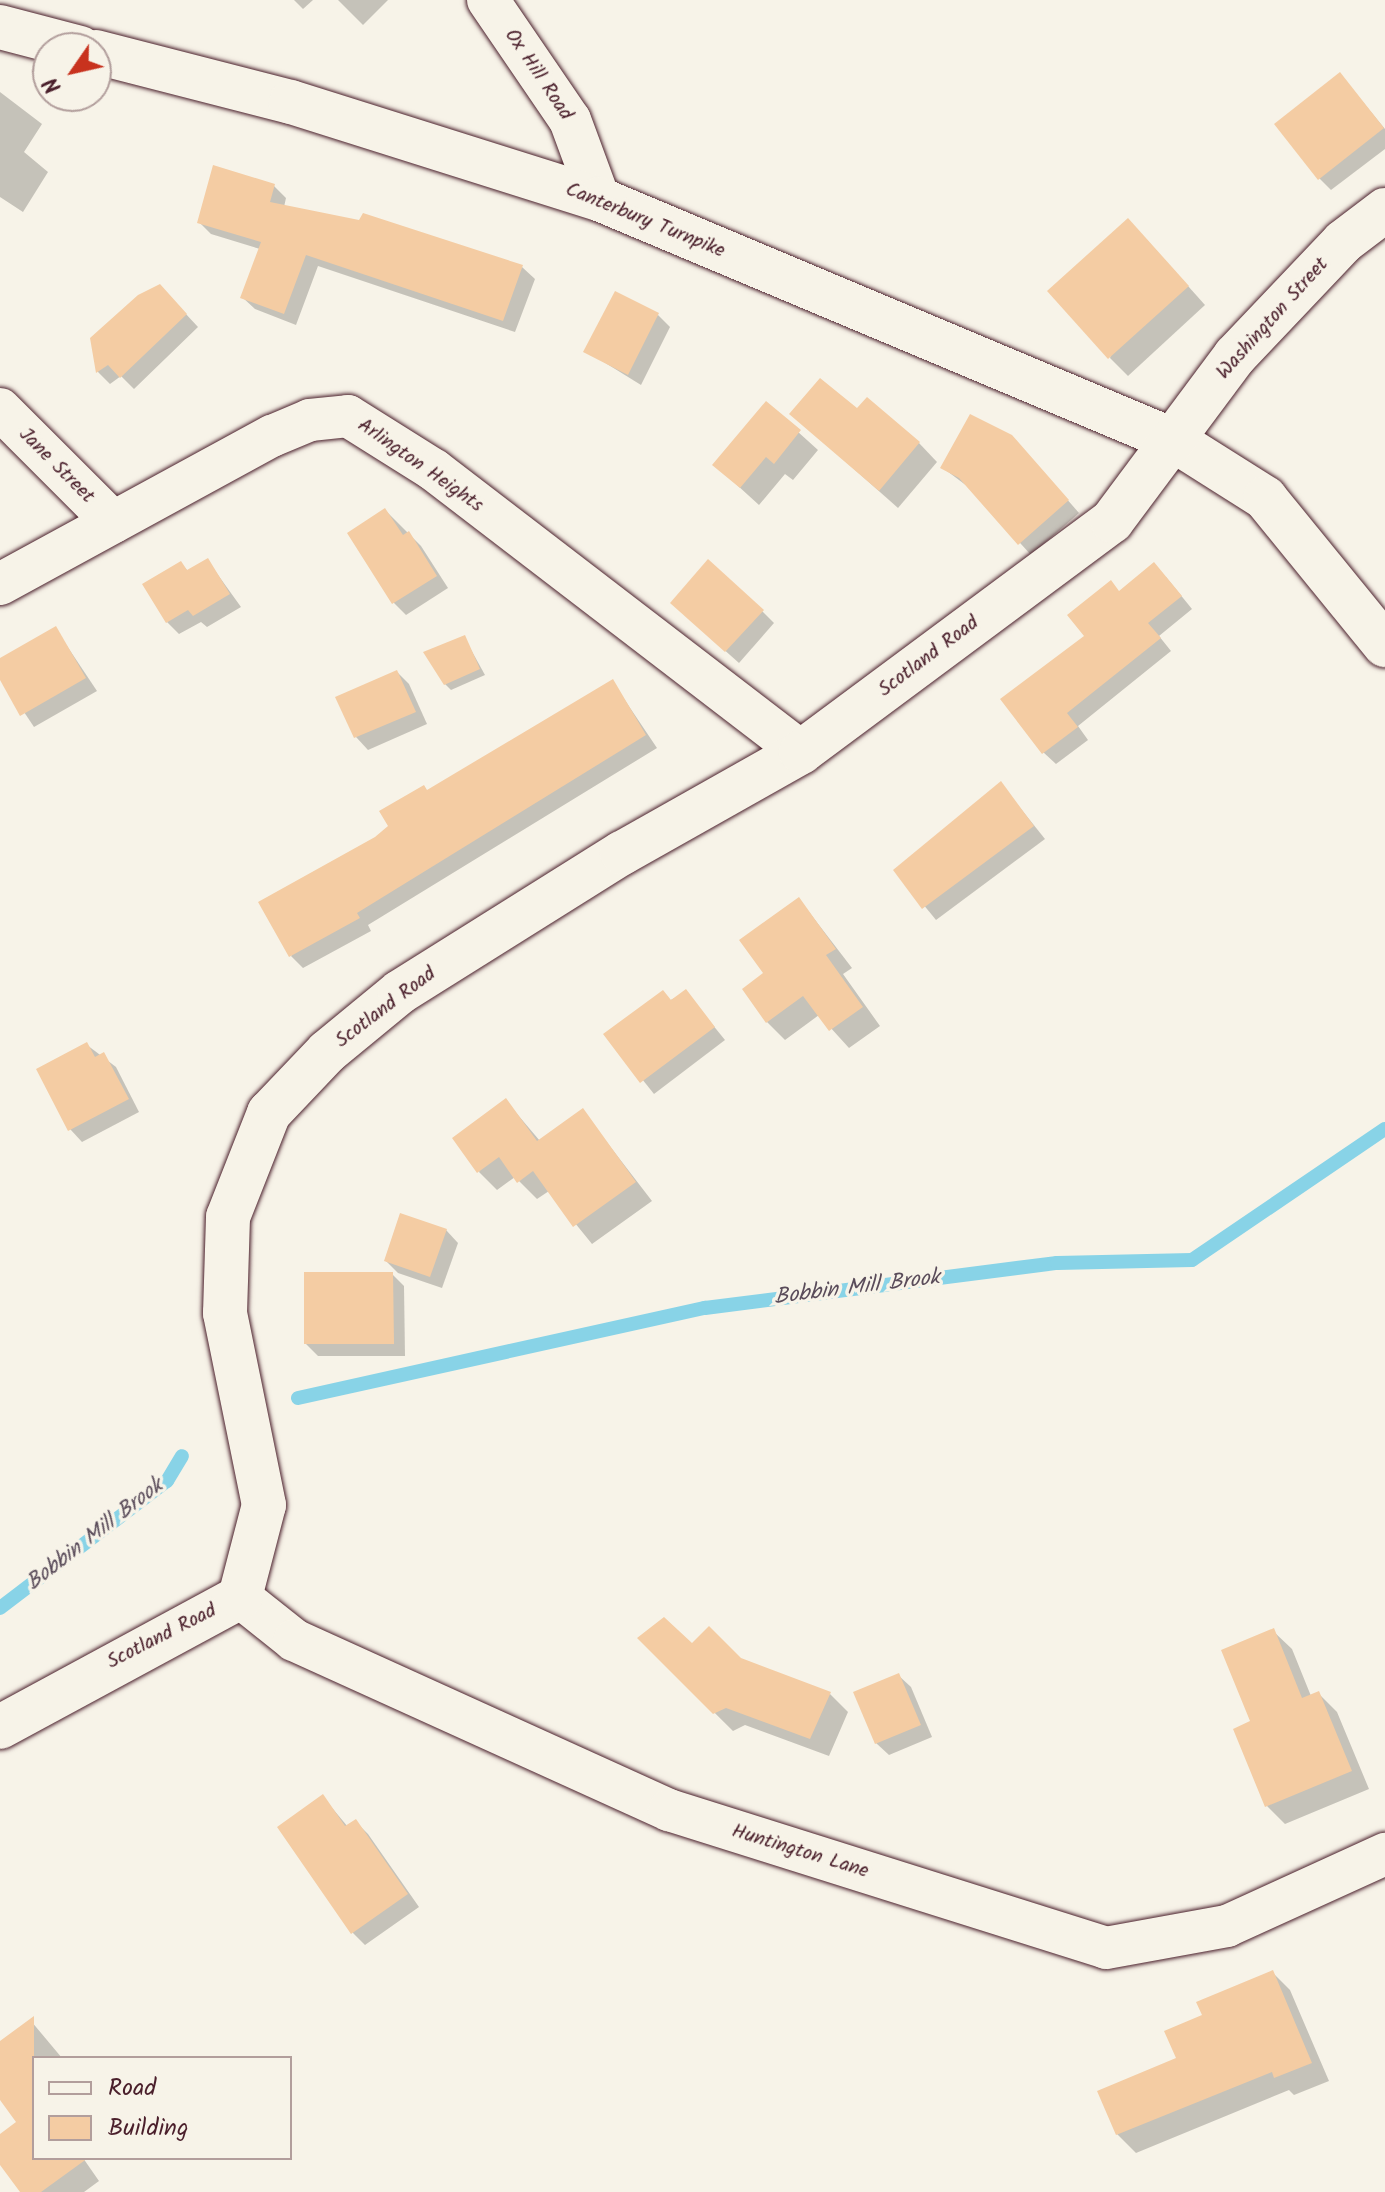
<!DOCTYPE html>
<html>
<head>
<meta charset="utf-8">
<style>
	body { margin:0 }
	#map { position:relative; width:1385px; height:2192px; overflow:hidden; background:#f7f3e8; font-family:Kalam,sans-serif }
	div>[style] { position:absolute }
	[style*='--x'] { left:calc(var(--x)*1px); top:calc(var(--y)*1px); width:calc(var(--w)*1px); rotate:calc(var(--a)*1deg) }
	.shadow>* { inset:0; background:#0003 }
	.stream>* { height:14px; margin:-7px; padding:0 7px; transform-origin:7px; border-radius:7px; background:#88d3e7 }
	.building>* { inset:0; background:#f4cca3 }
	.roads { filter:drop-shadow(0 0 2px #4a1f2b) drop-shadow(0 0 2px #4a1f2b) }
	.street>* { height:42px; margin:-21px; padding:0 21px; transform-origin:21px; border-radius:21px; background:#f7f3e8 }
	.secondary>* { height:44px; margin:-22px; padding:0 22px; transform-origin:22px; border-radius:22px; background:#f7f3e8 }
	span { translate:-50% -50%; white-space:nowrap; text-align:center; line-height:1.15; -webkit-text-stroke:7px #f7f3e8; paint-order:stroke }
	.street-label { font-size:20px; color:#4a1f2b }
	.water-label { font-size:22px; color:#5a4c5a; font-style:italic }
	.legend { position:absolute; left:32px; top:2056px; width:260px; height:104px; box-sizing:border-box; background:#f7f3e8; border:2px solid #b29e9c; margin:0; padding:10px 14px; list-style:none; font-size:24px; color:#4a1f2b }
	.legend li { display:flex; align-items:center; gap:16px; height:40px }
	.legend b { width:40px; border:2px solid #b29e9c }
	.north { position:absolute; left:32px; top:32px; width:80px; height:80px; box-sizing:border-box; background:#f7f3e8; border:2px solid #b29e9c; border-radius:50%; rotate:236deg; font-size:22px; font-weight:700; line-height:32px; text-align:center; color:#4a1f2b }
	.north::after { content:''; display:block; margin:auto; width:28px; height:36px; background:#c8321e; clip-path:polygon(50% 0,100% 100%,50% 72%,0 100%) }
</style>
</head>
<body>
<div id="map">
	<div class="shadow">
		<i style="clip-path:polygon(294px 0,313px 0,303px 9px)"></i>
		<i style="clip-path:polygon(338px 0,388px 0,363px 25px)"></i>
		<i style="clip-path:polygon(1340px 74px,1385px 129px,1385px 149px,1331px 190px,1319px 178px)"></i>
		<i style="clip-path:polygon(0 92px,42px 124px,24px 152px,48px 172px,23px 212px,0 197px)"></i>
		<i style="clip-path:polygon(274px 186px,286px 198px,284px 207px,360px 223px,364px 216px,522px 267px,535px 279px,515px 332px,318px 266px,296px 325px,255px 309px,242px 297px,260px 249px,211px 234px,199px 222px)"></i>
		<i style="clip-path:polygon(1146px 239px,1205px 305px,1128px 376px,1110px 358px)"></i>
		<i style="clip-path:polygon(172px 299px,198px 327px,134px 389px,121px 376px,110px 384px,98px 372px,92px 339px)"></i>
		<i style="clip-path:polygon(658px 315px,670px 327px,641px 385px,586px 351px)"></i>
		<i style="clip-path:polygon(766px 403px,818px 450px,793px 480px,785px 474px,759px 505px,715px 465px)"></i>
		<i style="clip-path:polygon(857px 411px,919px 443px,937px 462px,898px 508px,792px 414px)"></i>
		<i style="clip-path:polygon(1024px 450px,1079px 513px,1031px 555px,971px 489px,943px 468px)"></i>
		<i style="clip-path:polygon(385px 510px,421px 546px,448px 588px,406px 615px,394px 603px)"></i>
		<i style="clip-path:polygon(208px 561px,241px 607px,207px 627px,201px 622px,179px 634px,167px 622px,181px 564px,189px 572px)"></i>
		<i style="clip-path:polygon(1166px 577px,1192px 609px,1159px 636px,1171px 651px,1078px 726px,1088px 740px,1056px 764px,1043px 752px,1120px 592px)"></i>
		<i style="clip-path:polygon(762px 611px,774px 623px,739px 663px,685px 615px)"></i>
		<i style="clip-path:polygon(55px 628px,97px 691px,34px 727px,0 676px,0 660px)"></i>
		<i style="clip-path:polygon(464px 637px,485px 675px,451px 690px,445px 684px)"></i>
		<i style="clip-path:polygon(397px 672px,409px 684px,427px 724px,368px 750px,356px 737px,338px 698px)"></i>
		<i style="clip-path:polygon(612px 681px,657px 748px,368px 925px,371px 931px,303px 968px,291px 956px,376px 839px,428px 792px)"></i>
		<i style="clip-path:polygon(1001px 784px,1045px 839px,936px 920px,896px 871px)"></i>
		<i style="clip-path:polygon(799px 899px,852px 968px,843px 974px,880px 1026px,849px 1048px,819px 1015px,785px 1040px,767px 1022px,766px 974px)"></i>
		<i style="clip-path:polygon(686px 992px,725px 1040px,654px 1094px,606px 1034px)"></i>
		<i style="clip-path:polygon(87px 1045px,116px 1067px,139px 1112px,82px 1142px,70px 1129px)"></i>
		<i style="clip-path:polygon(506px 1101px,540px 1141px,582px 1110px,652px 1201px,592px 1244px,549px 1191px,537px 1199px,515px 1177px,497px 1190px,479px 1172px)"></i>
		<i style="clip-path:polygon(446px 1230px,458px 1243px,442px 1288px,398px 1273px,386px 1261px)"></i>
		<i style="clip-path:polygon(392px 1274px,404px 1286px,405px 1356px,318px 1356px,306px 1344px)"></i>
		<i style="clip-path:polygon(1273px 1631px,1292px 1649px,1311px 1696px,1318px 1693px,1337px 1712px,1369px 1789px,1285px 1824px,1267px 1806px,1253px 1722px)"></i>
		<i style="clip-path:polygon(640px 1639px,740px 1660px,830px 1694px,848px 1712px,829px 1756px,745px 1725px,733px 1731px)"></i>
		<i style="clip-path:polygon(898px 1675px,911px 1687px,932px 1737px,889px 1755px,876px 1743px)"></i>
		<i style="clip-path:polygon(323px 1797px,348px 1827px,356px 1822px,368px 1834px,419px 1907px,365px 1945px,353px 1933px)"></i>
		<i style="clip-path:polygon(1272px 1972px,1290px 1990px,1329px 2081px,1294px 2095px,1289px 2090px,1136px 2153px,1117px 2134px,1179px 2059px,1204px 2016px)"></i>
		<i style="clip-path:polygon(31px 2021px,62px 2058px,34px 2058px,34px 2158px,83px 2158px,99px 2181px,84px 2192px,22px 2192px,0 2162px,0 2136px,19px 2123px,0 2097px,0 2043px)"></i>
	</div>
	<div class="stream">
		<i style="--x:298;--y:1398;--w:417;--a:-12.5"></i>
		<i style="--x:705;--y:1308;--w:355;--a:-7.3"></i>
		<i style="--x:1057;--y:1263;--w:135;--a:-1.3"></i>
		<i style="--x:1192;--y:1260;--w:233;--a:-34.2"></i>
		<i style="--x:0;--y:1608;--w:210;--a:-37.3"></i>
		<i style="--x:167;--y:1481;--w:29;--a:-59"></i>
	</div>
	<div class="building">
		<i style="clip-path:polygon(1340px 72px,1384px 128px,1318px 180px,1274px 124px)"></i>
		<i style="clip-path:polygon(213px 165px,275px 184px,270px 202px,359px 220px,363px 213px,523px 265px,503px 321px,306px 255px,284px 314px,240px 298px,261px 242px,197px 223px)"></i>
		<i style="clip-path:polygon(1128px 218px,1189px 286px,1108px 359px,1047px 291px)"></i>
		<i style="clip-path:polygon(160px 284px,187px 314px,120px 378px,108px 365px,96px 373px,90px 338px,138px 295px)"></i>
		<i style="clip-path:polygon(615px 291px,659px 313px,628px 375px,583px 352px)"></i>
		<i style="clip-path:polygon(820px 378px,857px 408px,867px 397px,920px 442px,879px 491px,789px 414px)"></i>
		<i style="clip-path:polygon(766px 401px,801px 430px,774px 464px,766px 457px,740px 488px,712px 465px)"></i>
		<i style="clip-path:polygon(970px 414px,1012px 435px,1069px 500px,1018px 545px,959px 478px,940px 468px)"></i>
		<i style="clip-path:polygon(385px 508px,403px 535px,409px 531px,437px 576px,392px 604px,347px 533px)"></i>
		<i style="clip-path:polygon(208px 558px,230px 594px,193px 616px,188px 610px,166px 623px,142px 584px,181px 561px,187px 570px)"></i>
		<i style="clip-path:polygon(708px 559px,764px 610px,725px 652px,670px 603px)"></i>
		<i style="clip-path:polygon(1154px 562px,1182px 596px,1148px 623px,1161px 638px,1067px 713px,1078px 727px,1042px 754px,1000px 699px,1084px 636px,1067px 615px,1111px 580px,1119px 591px)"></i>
		<i style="clip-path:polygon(56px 626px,86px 678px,20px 716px,0 680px,0 658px)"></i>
		<i style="clip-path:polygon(465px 635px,480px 669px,444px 685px,423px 652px)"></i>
		<i style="clip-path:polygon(397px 670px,416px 712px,354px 738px,335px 697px)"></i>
		<i style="clip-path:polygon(613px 679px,646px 735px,357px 913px,360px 918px,289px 957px,258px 902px,375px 837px,388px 826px,379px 811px,424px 785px,427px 790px)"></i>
		<i style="clip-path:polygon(1001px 781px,1034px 826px,922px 909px,893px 870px)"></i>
		<i style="clip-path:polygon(799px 897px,836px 949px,826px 955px,863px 1007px,829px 1031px,803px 996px,766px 1023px,742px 989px,763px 973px,739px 940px)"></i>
		<i style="clip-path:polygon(686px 989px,715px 1027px,640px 1083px,603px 1034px,663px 990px,671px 1000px)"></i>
		<i style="clip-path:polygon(87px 1042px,95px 1057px,104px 1052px,129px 1099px,68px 1131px,36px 1069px)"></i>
		<i style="clip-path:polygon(506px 1098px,537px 1141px,583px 1108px,636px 1182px,573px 1227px,533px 1171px,517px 1183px,499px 1157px,477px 1173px,452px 1138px)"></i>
		<i style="clip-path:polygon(400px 1213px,447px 1229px,430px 1277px,384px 1261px)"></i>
		<i style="clip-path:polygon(304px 1272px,393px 1272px,394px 1344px,304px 1344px)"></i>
		<i style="clip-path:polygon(664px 1617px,692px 1643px,709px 1626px,741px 1658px,831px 1692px,810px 1739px,726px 1708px,713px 1714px,637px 1638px)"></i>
		<i style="clip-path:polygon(1274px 1628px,1302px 1698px,1319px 1691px,1352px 1771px,1265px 1807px,1233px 1729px,1250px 1721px,1221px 1650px)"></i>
		<i style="clip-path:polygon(899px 1673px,921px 1725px,875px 1744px,853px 1692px)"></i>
		<i style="clip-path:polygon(323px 1794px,345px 1826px,356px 1819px,408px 1894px,351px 1934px,277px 1827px)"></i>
		<i style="clip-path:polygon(1273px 1970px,1312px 2063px,1274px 2078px,1272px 2072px,1116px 2135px,1097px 2091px,1176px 2058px,1164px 2031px,1202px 2015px,1196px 2002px)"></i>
		<i style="clip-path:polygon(34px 2016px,34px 2158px,88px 2158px,41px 2192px,20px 2192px,0 2165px,0 2134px,16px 2122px,0 2100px,0 2041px)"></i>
	</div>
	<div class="roads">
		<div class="street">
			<i style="--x:488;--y:0;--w:145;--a:55.7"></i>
			<i style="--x:570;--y:120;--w:84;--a:69.8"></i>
			<i style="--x:0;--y:409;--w:160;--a:45"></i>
			<i style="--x:0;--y:584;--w:310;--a:-28.6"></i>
			<i style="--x:272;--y:436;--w:41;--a:-22.8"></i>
			<i style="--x:310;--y:420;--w:38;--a:-6"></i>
			<i style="--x:348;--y:416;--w:102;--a:32.1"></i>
			<i style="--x:434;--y:470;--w:463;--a:37.5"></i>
			<i style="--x:240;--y:1597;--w:69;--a:38.5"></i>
			<i style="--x:294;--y:1640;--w:412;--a:24.4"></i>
			<i style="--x:669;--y:1810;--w:458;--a:17.5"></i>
			<i style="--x:1106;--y:1948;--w:123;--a:-10.3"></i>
			<i style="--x:1227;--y:1926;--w:174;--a:-24.5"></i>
		</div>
		<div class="secondary">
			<i style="--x:0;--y:27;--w:83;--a:14.7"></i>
			<i style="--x:96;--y:52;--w:201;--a:14.4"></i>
			<i style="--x:291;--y:102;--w:323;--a:17.5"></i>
			<i style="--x:599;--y:199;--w:625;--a:22.79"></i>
			<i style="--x:1175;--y:441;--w:107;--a:32.3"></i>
			<i style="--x:1265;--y:498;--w:190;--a:50.8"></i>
			<i style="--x:0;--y:1727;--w:273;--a:-28.4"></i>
			<i style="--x:240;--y:1597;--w:95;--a:-75.4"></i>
			<i style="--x:264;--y:1505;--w:196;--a:-101.5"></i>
			<i style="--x:225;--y:1313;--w:96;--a:-88.2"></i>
			<i style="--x:228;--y:1217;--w:112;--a:-68.5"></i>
			<i style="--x:269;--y:1113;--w:84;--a:-46.4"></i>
			<i style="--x:327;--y:1052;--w:94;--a:-39.4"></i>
			<i style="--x:400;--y:992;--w:262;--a:-32.1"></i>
			<i style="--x:622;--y:853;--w:206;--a:-29.4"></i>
			<i style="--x:801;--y:752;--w:387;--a:-36.6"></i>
			<i style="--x:1112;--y:521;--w:206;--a:-53.3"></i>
			<i style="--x:1235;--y:356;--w:157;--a:-46.5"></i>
			<i style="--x:1343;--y:242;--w:53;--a:-37.3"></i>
		</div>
	</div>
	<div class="street-label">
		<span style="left:538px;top:75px;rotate:56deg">Ox Hill Road</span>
		<span style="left:645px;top:221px;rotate:22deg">Canterbury Turnpike</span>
		<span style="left:1273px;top:319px;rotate:-48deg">Washington Street</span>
		<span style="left:56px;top:466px;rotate:45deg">Jane Street</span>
		<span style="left:420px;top:466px;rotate:35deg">Arlington Heights</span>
		<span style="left:929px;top:657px;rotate:-37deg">Scotland Road</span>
		<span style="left:386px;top:1008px;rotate:-37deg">Scotland Road</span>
		<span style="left:162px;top:1637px;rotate:-27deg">Scotland Road</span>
		<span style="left:800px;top:1852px;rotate:17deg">Huntington Lane</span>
	</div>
	<div class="water-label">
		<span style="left:857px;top:1288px;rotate:-7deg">Bobbin Mill Brook</span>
		<span style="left:95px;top:1535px;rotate:-38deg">Bobbin Mill Brook</span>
	</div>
	<ul class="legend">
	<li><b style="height:10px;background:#f7f3e8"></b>Road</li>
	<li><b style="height:22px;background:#f4cca3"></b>Building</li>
	</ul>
	<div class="north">N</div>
</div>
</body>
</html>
